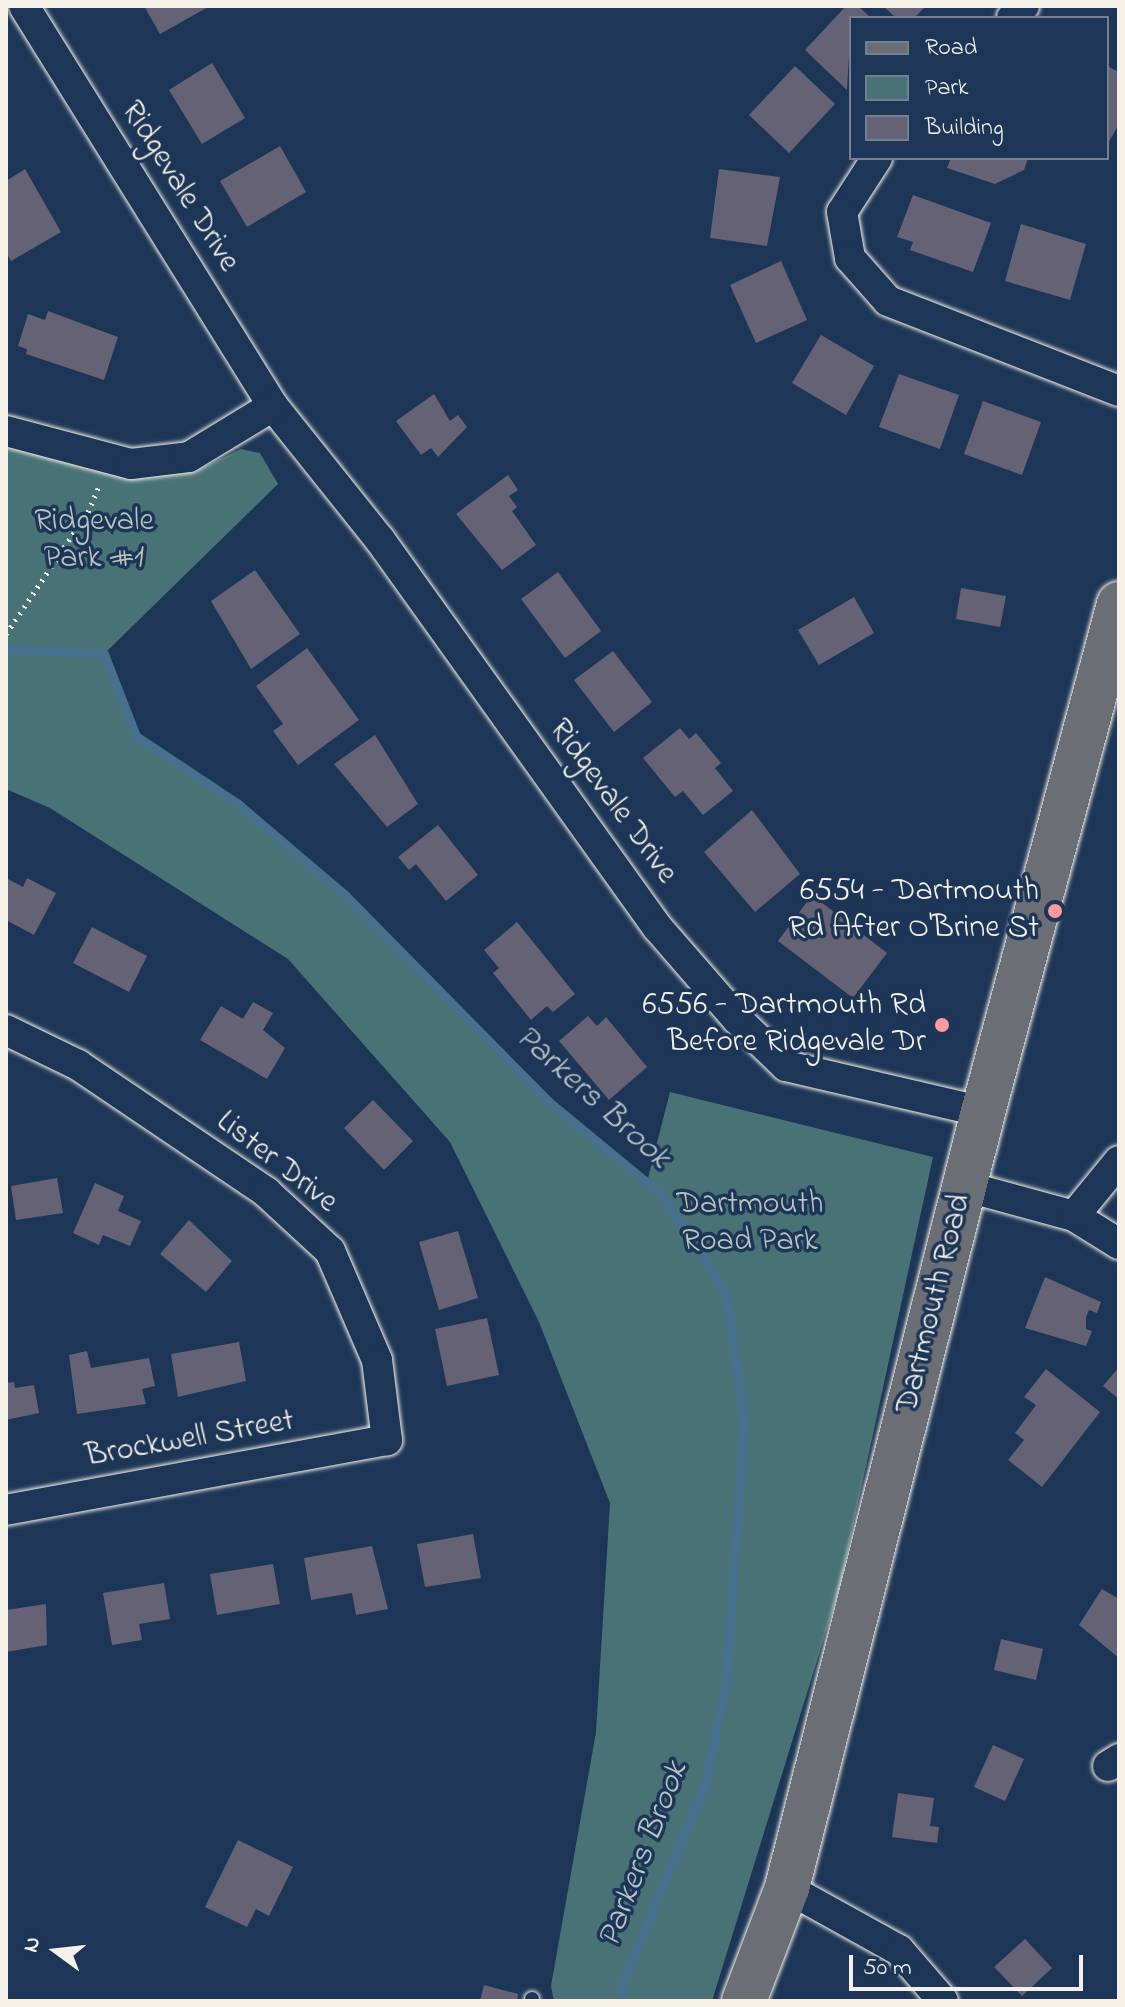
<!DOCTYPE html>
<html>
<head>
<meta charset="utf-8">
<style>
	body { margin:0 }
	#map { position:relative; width:1125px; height:2007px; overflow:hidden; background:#1d3557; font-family:"Indie Flower",sans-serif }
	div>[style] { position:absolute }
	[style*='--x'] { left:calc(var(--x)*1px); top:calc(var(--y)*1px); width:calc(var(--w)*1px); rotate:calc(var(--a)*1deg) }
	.green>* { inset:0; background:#497277 }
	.stream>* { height:9px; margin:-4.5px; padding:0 4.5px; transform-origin:4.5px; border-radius:4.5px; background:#476f8e }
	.building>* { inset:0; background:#666275 }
	.path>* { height:5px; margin-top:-2.5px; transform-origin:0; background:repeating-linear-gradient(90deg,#f4f1e8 0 2px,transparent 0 8px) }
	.roads { filter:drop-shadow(0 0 2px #f4f1e8) drop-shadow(0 0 2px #f4f1e8) }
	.lane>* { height:14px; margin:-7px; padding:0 7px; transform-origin:7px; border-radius:7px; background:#1d3557 }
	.street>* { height:30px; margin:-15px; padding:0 15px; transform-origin:15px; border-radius:15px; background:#1d3557 }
	.primary>* { height:44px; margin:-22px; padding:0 22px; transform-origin:22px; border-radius:22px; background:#6b6f75 }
	.dots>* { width:22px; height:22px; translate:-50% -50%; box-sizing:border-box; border:4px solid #1d3557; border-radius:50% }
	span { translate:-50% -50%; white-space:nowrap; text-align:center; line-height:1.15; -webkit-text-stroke:7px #1d3557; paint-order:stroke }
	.street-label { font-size:32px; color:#f4f1e8 }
	.park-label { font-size:32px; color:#b8c5c0 }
	.poi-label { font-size:32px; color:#f4f1e8 }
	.right { translate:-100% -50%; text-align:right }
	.water-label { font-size:34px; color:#b7c4c8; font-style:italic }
	.frame { position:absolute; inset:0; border:8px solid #f4f1e8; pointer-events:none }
	.legend { position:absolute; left:849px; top:16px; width:260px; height:144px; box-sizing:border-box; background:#1d3557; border:2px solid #738091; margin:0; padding:10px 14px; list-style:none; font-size:24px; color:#f4f1e8 }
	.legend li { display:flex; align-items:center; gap:16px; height:40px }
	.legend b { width:40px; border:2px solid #738091 }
	.north { position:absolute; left:16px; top:1911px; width:80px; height:80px; -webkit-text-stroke:6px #1d3557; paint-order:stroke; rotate:285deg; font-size:22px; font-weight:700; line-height:32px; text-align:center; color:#f4f1e8 }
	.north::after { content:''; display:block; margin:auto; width:28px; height:36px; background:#f4f1e8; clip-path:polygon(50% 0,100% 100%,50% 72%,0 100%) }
	.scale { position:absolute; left:849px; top:1955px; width:234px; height:36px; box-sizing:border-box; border:4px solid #f4f1e8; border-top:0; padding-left:10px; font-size:24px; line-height:28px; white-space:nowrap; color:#f4f1e8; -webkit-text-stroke:6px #1d3557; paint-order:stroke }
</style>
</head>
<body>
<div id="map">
	<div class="green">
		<i style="clip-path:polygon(14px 434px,194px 472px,241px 449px,260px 453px,278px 484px,104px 654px,136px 736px,237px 803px,328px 881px,548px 1101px,647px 1182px,670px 1092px,933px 1157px,840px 1586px,712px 2001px,554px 2001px,551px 1986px,596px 1732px,610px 1503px,539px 1322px,450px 1142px,288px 959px,50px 808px,6px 789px,6px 453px)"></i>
	</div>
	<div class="stream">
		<i style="--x:6;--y:649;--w:98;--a:2.9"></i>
		<i style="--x:104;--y:654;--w:88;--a:68.7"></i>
		<i style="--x:136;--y:736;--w:121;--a:33.6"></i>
		<i style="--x:237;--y:803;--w:140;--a:40.4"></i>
		<i style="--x:344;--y:894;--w:291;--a:45.4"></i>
		<i style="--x:548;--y:1101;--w:148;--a:39.5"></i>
		<i style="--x:662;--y:1195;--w:115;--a:56.7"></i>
		<i style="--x:725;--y:1291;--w:128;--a:81.5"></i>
		<i style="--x:744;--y:1418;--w:264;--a:93.9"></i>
		<i style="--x:726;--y:1681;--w:105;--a:101.5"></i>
		<i style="--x:705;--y:1784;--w:213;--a:112.6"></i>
		<i style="--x:623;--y:1981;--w:20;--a:96"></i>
	</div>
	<div class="building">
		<i style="clip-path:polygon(144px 6px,210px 6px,160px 34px)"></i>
		<i style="clip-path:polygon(846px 6px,858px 6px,871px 18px,851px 18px,847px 90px,805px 50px)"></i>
		<i style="clip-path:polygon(883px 6px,926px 6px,914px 18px,896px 18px)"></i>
		<i style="clip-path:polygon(212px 63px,245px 118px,202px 144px,169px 90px)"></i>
		<i style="clip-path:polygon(795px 66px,835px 104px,789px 153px,749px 115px)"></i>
		<i style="clip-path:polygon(1107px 66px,1119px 72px,1119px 124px,1107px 145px)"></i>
		<i style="clip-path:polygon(280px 146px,306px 192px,247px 227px,220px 181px)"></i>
		<i style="clip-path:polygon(951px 158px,1028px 158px,1024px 170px,995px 184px,947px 168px)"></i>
		<i style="clip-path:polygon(25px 169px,61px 232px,11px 261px,6px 252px,6px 181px)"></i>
		<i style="clip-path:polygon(719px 169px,780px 177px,767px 246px,710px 238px)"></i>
		<i style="clip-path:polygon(913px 195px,991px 223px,973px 272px,910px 250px,913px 242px,897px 237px)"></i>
		<i style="clip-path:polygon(1021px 224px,1086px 244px,1070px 300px,1005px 281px)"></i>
		<i style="clip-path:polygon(781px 261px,807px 320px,756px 343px,730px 285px)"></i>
		<i style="clip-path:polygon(48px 311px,118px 337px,104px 380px,26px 354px,27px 349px,18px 346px,28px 314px,45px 320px)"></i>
		<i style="clip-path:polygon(821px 335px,874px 366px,846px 415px,792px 383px)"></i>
		<i style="clip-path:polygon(899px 374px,959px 395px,940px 449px,879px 427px)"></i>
		<i style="clip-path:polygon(434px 394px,450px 421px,458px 415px,467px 427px,438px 457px,431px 448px,421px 455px,396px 421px)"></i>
		<i style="clip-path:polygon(983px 401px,1041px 422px,1022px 475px,964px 454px)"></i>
		<i style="clip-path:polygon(508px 475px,518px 490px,509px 496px,517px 507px,512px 511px,536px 545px,502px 570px,456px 514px)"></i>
		<i style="clip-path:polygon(255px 570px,300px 634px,251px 669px,211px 601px)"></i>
		<i style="clip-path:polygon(558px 572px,601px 631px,565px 658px,521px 599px)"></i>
		<i style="clip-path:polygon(961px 588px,1006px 596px,1000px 627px,956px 619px)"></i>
		<i style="clip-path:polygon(854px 597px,874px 633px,819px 665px,798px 630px)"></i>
		<i style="clip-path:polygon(307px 648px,359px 720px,298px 765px,273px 731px,283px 724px,256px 686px)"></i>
		<i style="clip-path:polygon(613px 651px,652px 702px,614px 732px,574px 680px)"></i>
		<i style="clip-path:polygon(680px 728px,689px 739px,696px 733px,721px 763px,715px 768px,733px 791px,703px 815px,683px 791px,675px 797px,643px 758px)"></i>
		<i style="clip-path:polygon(375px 735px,418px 804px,387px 827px,334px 764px)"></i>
		<i style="clip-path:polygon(752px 810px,800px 874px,755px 912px,704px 852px)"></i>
		<i style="clip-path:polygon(438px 825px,478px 875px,446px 901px,416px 864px,409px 870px,398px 857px)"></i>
		<i style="clip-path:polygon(6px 878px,23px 887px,27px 878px,56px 893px,34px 935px,6px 920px)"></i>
		<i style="clip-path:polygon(812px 895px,887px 953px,853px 998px,778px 941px)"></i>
		<i style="clip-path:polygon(517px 922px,575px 994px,553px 1012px,547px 1006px,531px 1020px,493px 973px,499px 968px,484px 950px)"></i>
		<i style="clip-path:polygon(92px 927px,147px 956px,129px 992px,73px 963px)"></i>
		<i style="clip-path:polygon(253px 1002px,273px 1013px,263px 1030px,285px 1048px,267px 1079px,200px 1040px,221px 1006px,243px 1019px)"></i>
		<i style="clip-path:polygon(588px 1016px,597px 1026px,606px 1017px,647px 1067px,609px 1100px,559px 1041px)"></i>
		<i style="clip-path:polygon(373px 1100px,413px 1141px,384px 1170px,344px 1128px)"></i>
		<i style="clip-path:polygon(57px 1178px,63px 1213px,16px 1220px,11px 1186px)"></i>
		<i style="clip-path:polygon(95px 1183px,124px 1196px,118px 1211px,141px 1221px,130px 1246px,103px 1235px,99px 1245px,73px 1233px)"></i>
		<i style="clip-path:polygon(189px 1220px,232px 1261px,206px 1292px,160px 1254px)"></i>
		<i style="clip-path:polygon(458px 1231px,478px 1298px,439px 1310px,419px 1242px)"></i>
		<i style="clip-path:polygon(1045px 1277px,1101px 1302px,1097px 1313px,1089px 1310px,1086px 1317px,1086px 1329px,1092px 1331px,1086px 1346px,1025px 1328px)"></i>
		<i style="clip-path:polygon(487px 1318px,499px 1375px,447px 1386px,435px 1329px)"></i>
		<i style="clip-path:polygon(239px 1342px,246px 1381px,178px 1397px,171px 1354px)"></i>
		<i style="clip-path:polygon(87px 1351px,91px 1368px,149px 1358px,155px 1386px,142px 1389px,146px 1404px,77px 1414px,69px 1355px)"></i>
		<i style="clip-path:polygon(1119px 1367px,1119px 1399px,1103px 1386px)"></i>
		<i style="clip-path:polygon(1046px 1369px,1100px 1412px,1042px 1487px,1008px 1460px,1024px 1440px,1015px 1433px,1036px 1405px,1024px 1397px)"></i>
		<i style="clip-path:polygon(14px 1382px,15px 1388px,34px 1385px,39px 1413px,6px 1420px,6px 1383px)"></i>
		<i style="clip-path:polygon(473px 1534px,481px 1578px,425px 1587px,417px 1544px)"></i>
		<i style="clip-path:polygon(372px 1546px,388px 1609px,356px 1615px,352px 1593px,311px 1600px,304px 1558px)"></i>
		<i style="clip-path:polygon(273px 1564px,280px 1604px,217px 1615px,210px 1574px)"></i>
		<i style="clip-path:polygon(164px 1583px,170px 1619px,139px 1624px,142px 1640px,112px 1645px,103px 1593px)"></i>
		<i style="clip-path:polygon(1102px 1589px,1119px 1599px,1119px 1658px,1079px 1625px)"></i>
		<i style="clip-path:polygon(46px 1604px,47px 1645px,6px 1652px,6px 1610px)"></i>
		<i style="clip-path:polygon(1001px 1639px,1043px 1649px,1036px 1680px,994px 1670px)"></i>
		<i style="clip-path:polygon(993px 1745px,1024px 1759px,1005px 1801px,974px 1787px)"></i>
		<i style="clip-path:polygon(898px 1793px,934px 1798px,930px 1826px,939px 1827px,937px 1843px,892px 1837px)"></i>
		<i style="clip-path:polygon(238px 1840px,293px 1867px,269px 1916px,256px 1909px,247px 1927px,205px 1907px)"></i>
		<i style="clip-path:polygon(1025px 1939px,1052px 1968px,1022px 1996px,994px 1967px)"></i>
		<i style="clip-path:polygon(484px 1985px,518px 1994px,517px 2001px,480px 2001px)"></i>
	</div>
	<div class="path">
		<i style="--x:6;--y:634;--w:147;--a:-56.1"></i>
		<i style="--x:88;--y:512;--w:28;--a:-67"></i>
	</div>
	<div class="roads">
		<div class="lane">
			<i style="--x:532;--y:2001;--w:2;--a:-90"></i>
		</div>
		<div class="street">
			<i style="--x:24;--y:6;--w:471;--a:58.1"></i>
			<i style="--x:273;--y:406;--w:171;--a:51.4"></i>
			<i style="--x:380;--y:540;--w:477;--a:54.4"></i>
			<i style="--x:658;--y:928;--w:121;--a:49"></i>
			<i style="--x:737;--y:1019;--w:68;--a:43.8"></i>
			<i style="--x:786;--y:1066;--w:202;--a:13.1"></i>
			<i style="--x:1012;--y:18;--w:17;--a:-45"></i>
			<i style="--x:877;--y:158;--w:64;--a:122.9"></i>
			<i style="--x:842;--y:212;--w:47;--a:80.1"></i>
			<i style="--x:850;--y:258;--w:57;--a:48.5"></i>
			<i style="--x:888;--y:301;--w:248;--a:21.3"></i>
			<i style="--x:6;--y:431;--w:129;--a:14.8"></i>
			<i style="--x:131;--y:464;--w:58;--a:-6.9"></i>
			<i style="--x:189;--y:457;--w:98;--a:-31.3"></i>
			<i style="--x:6;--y:1030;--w:80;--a:25.9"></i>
			<i style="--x:78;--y:1065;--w:227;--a:34"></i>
			<i style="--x:266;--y:1192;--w:87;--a:42.7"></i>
			<i style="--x:330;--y:1251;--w:119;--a:66.7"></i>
			<i style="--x:377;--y:1360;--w:81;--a:82.9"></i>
			<i style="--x:387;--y:1440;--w:387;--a:169.6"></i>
			<i style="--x:964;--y:1186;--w:114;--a:15.3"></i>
			<i style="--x:1074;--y:1216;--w:53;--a:31.9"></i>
			<i style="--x:1074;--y:1216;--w:71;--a:-50.7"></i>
			<i style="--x:1108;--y:1766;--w:13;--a:-32"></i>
			<i style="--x:787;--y:1888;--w:128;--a:29"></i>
			<i style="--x:899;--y:1950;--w:67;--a:49.2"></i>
		</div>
		<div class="primary">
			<i style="--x:744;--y:2001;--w:121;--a:-69.2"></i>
			<i style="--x:787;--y:1888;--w:800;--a:-75.82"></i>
			<i style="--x:983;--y:1112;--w:526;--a:-75.01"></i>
		</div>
	</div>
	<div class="dots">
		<i style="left:1055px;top:911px;background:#ff9aa2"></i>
		<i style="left:942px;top:1025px;background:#ff9aa2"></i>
	</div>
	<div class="street-label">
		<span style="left:179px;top:187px;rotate:58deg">Ridgevale Drive</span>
		<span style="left:612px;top:802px;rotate:54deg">Ridgevale Drive</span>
		<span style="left:276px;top:1163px;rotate:38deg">Lister Drive</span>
		<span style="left:935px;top:1304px;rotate:-76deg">Dartmouth Road</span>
		<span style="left:190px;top:1440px;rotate:-10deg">Brockwell Street</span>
	</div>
	<div class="park-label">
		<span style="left:94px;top:541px">Ridgevale<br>Park #1</span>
		<span style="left:750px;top:1224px">Dartmouth<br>Road Park</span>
	</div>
	<div class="poi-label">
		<span class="right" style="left:1039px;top:911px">6554 - Dartmouth<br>Rd After O'Brine St</span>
		<span class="right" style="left:926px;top:1025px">6556 - Dartmouth Rd<br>Before Ridgevale Dr</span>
	</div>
	<div class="water-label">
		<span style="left:592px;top:1098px;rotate:42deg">Parkers Brook</span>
		<span style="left:644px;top:1855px;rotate:-69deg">Parkers Brook</span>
	</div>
	<div class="frame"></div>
	<ul class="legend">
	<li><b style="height:10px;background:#6b6f75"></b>Road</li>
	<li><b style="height:22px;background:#497277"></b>Park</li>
	<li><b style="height:22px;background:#666275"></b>Building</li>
	</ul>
	<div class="north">N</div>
	<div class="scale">50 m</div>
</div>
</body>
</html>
